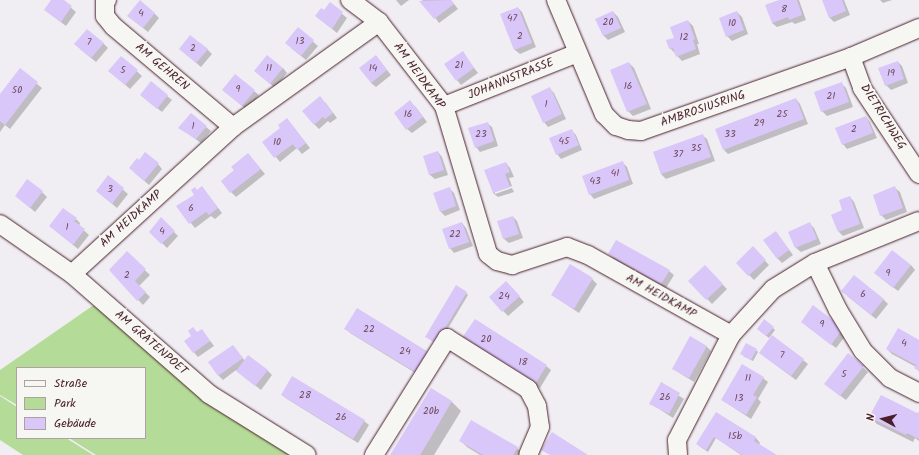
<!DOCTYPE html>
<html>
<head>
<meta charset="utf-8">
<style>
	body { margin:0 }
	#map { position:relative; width:919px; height:455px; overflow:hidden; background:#f0edf3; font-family:Kalam,sans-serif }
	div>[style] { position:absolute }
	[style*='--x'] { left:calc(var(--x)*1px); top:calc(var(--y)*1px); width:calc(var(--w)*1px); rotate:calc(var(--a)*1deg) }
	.green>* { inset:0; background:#b4db97 }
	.shadow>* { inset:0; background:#0003 }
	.building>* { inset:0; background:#dac7f9 }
	.roads { filter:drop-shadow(0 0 1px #4a1f2b) drop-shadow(0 0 1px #4a1f2b) }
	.street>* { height:18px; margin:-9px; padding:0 9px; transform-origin:9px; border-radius:9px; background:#f6f6f2 }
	span { translate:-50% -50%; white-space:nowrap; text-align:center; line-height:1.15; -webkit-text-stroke:4px #f6f6f2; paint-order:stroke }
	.number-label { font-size:10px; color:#6e495e }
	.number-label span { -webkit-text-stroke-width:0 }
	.street-label { font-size:12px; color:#4a1f2b }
	.legend { position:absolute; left:16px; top:367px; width:130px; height:72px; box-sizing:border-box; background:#f6f6f2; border:1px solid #b1a0a2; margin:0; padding:5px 7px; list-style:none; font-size:12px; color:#4a1f2b }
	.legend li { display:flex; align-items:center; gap:8px; height:20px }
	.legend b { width:20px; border:1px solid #b1a0a2 }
	.north { position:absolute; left:863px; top:399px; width:40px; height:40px; -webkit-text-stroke:3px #f6f6f2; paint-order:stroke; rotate:277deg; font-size:11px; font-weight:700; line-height:16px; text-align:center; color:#4a1f2b }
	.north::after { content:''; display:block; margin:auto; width:14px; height:18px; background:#4a1f2b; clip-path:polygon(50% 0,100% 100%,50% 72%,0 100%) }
</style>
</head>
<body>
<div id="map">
	<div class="green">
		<i style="clip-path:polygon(101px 300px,209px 394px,307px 455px,96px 455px,69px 438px,145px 438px,145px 368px,17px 368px,17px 405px,0 395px,0 370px)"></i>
		<i style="clip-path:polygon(0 396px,17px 407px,17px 438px,66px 438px,93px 455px,23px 455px,0 440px)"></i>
	</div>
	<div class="shadow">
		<i style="clip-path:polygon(53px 0,62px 0,76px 12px,66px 26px,50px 14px)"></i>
		<i style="clip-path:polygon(396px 0,409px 0,401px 6px)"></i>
		<i style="clip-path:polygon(422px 0,451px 0,458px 9px,439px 23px)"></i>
		<i style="clip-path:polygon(782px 0,799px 0,806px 20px,795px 24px,792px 22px,777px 27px,772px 23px)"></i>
		<i style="clip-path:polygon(823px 0,844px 0,850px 15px,834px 22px,829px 17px)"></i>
		<i style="clip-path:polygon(880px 0,892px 0,883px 3px)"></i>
		<i style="clip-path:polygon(330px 4px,347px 18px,337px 33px,316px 16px,324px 11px)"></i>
		<i style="clip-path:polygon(518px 8px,522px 12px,536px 47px,520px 54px,515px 50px)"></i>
		<i style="clip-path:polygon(613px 12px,618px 17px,625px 32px,608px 40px,603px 35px)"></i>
		<i style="clip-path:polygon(737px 12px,742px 17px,748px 34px,732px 41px,727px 36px)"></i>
		<i style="clip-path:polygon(154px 13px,159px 18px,148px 32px,133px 20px)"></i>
		<i style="clip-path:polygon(688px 21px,693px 26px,699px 44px,697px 44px,700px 54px,682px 61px,670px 48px)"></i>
		<i style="clip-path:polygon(298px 29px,318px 46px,306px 60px,291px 48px)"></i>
		<i style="clip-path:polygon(103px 43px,108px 48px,96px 62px,80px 49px)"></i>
		<i style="clip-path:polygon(180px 49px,207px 49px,212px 54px,201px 67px)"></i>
		<i style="clip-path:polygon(462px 52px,478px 73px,461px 85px,457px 80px)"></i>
		<i style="clip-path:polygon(376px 56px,391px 75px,376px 87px,371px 83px)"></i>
		<i style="clip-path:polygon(121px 57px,142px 76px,130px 89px,114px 75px)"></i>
		<i style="clip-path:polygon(898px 62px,902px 66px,908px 83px,891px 90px,886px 85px)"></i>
		<i style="clip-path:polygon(629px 63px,634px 68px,651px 109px,633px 116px,628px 111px)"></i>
		<i style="clip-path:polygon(283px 68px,287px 73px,275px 88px,260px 75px)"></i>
		<i style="clip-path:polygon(20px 70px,42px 88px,10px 129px,5px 125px,0 132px,0 96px)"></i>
		<i style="clip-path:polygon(841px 83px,846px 88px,853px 107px,827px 116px,822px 111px)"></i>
		<i style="clip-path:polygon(550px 89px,554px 93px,566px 119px,548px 127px,544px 122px)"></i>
		<i style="clip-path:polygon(254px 91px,259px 95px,247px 110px,228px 94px)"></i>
		<i style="clip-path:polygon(167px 96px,172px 100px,162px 112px,146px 99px)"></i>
		<i style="clip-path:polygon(796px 99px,800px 104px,808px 124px,728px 154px,724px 150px)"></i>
		<i style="clip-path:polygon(325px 102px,337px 118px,330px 123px,328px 121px,319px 129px,314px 124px)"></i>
		<i style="clip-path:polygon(415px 106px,427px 122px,412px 133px,407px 129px)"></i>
		<i style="clip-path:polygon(866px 117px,870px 122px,877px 138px,847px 149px,843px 144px)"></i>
		<i style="clip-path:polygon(287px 119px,310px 148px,302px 154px,297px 148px,280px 162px,263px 142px,282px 128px)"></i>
		<i style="clip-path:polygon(487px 123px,492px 127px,498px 146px,480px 152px,476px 147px)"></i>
		<i style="clip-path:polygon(206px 127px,211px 131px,201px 143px,180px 128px)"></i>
		<i style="clip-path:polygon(571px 130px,576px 135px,582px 150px,561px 159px,557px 154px)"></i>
		<i style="clip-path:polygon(702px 135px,707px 139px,715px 161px,666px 179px,661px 174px,654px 152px)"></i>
		<i style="clip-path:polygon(438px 152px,442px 157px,448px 175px,435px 179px,430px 175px,424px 157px)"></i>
		<i style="clip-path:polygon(248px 154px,265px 174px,236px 197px,231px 192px)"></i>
		<i style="clip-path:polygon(622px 162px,627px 167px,633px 184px,594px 199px,590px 194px)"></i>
		<i style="clip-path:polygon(506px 163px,510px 168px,514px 177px,509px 178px,512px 186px,495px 192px,495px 194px,512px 188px,514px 192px,498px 197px,493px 193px)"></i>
		<i style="clip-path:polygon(158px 164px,162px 169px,149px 185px,135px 173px)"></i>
		<i style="clip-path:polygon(108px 177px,128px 194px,117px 208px,97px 191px)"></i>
		<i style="clip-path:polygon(202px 187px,222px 213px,215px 219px,211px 216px,195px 228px,177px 206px,196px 195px)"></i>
		<i style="clip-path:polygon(449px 188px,454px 193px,460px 210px,445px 216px,440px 211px)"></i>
		<i style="clip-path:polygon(895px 188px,900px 192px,907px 212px,886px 220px,881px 215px)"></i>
		<i style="clip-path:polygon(42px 192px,47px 197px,35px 212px,21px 200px)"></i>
		<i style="clip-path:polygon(850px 197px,854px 202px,864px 228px,843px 236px,839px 232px,844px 211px)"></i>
		<i style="clip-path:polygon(513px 217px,517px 221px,523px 238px,509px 243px,504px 239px)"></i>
		<i style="clip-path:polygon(76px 219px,80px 223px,79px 226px,89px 235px,78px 249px,55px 230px)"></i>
		<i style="clip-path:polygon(161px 219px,178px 236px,167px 248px,151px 232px)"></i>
		<i style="clip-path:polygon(462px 223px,466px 228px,473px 246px,454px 253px,450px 248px)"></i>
		<i style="clip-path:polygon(810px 224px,814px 228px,821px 244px,801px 252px,796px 248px)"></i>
		<i style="clip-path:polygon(776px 232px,793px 255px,782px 263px,777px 258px)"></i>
		<i style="clip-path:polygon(753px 248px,769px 265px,754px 280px,737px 263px)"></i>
		<i style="clip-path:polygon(127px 253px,150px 275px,139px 286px,150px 297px,143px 305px,110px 270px)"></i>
		<i style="clip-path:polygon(609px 254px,669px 271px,674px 275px,666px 288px,614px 259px)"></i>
		<i style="clip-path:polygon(911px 265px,915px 270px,898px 291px,880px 277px)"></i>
		<i style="clip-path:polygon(705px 267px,727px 289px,712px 304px,690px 281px)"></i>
		<i style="clip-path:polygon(592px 279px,597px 284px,579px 313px,552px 295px)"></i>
		<i style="clip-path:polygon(511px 287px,524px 302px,508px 316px,490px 297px)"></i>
		<i style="clip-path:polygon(466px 293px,468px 295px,438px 345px,428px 338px)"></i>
		<i style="clip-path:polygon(847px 296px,883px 299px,888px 304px,876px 319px)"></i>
		<i style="clip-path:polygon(813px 307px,847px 334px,836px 348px,807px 326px)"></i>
		<i style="clip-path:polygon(346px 328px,429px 354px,422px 377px,350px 333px)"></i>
		<i style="clip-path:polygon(773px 328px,775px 330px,769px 338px,760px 331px)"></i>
		<i style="clip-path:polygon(202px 330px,214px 346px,198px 357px,185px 342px)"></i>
		<i style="clip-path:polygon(919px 341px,919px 372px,916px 367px,892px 354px,887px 349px)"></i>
		<i style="clip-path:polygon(468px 343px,546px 366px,551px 370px,540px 388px)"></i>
		<i style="clip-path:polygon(233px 346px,245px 361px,267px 370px,272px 375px,261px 390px,236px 370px,223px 380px,218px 375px)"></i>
		<i style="clip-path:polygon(706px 346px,711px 351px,694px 382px,673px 369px)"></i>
		<i style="clip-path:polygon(756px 350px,758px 352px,753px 361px,743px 356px)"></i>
		<i style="clip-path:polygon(848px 355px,868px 372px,846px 400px,830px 388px)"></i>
		<i style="clip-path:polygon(765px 357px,803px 360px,808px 364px,796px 380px)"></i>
		<i style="clip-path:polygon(763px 378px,768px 382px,758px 399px,761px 402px,751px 419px,722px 400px)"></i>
		<i style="clip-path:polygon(661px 384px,684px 399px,673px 418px,650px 403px)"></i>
		<i style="clip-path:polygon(431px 389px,452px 402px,461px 411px,434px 455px,391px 455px)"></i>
		<i style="clip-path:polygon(282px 395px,364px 421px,369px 425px,358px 443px,287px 399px)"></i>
		<i style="clip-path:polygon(716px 413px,756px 438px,760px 443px,759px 445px,775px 455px,741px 455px,716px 438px,708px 452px,699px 446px,697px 444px)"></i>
		<i style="clip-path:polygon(919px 413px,919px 441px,915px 438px,913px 442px,877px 424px,870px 417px)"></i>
		<i style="clip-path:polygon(460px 440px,517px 448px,524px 455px,480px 455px,467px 447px)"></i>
	</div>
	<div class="building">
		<i style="clip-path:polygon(51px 0,64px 0,72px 6px,61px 22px,44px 10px)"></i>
		<i style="clip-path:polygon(140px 0,155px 13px,143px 28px,127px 16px)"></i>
		<i style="clip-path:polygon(451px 0,454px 4px,434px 19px,419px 1px)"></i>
		<i style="clip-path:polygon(779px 0,797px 0,802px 15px,789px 20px,788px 17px,772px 23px,765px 5px)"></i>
		<i style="clip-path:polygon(822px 0,842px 0,846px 11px,829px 18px)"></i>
		<i style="clip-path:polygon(330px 2px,343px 12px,332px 29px,315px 16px,321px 8px,324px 10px)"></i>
		<i style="clip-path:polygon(518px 7px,532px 43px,514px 50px,500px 14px)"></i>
		<i style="clip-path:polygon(613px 11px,621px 28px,603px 36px,595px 19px)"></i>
		<i style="clip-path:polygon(737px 11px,744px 30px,726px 37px,719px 18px)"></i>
		<i style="clip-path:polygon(688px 20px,695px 39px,693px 40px,696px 49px,676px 57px,673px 48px,669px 49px,666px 40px,674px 38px,670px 27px)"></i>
		<i style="clip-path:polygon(298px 27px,314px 40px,301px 56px,285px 43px)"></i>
		<i style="clip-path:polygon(87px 29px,104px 43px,91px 58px,74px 44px)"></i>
		<i style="clip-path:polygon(190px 35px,208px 49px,196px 63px,179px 49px)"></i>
		<i style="clip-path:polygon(463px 51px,474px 68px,456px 81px,444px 64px)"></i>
		<i style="clip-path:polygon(267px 55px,283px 68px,270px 84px,254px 71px)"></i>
		<i style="clip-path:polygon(376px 55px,387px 70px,371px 83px,359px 68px)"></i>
		<i style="clip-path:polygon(121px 56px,138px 70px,125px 85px,108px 71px)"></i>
		<i style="clip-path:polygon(898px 61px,904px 79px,885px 86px,878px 68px)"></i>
		<i style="clip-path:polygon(629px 62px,647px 104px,627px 112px,610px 70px)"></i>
		<i style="clip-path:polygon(20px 68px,38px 82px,5px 125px,0 121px,0 94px)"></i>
		<i style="clip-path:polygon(235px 74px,255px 90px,242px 106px,222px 90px)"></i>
		<i style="clip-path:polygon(151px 81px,168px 95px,157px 109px,140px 95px)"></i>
		<i style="clip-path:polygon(842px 82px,849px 102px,821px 112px,814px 92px)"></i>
		<i style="clip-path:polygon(550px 87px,562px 114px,543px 123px,531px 96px)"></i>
		<i style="clip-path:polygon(320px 96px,333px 113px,325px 119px,323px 117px,314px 125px,302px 111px)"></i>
		<i style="clip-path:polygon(796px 98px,804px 119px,723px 150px,715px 129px)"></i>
		<i style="clip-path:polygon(410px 100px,423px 117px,406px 130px,394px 113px)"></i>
		<i style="clip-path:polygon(191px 113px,207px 126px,196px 139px,178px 128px)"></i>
		<i style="clip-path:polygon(866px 116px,873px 133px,842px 145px,835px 128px)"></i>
		<i style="clip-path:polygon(287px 118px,306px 143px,297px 150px,293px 144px,274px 158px,262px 142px,280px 128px,278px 125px)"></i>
		<i style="clip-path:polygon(488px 122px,494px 141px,475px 148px,468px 128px)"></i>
		<i style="clip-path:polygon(572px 129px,579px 145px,556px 155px,549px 138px)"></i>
		<i style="clip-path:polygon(703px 134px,711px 157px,661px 174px,653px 152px)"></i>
		<i style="clip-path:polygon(438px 151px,444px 170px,429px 175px,423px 156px)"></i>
		<i style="clip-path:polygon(145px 152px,159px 163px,144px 181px,129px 168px,137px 158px,139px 160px)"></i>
		<i style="clip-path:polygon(248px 153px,261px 169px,230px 193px,221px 181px,234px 170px,231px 167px)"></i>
		<i style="clip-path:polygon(623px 161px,629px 180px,589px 195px,582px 176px)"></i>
		<i style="clip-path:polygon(506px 162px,510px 172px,505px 174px,510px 187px,493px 193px,484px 170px)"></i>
		<i style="clip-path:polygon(108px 175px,124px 188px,112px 204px,96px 191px)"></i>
		<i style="clip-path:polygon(27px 179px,43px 191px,30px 208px,15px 196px)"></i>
		<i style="clip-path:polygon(202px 186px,218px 208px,209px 215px,206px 212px,189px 224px,176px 206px,194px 195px,191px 190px,195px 187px,197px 190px)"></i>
		<i style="clip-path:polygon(895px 186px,903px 208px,880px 216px,873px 195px)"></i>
		<i style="clip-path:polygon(450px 187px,456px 206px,440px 212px,433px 193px)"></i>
		<i style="clip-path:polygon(850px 196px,860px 224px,838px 232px,831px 215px,842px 210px,839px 200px)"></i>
		<i style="clip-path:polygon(63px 208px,77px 218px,74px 221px,85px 229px,73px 245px,49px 226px)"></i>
		<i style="clip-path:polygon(513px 216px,519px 234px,503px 239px,497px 221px)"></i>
		<i style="clip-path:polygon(161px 217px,175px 231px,161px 244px,149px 232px)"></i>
		<i style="clip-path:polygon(462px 222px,469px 242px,449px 249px,442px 229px)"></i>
		<i style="clip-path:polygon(810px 222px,817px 239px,795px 248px,788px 232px)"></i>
		<i style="clip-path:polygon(776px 231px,789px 250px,777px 259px,763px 240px)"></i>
		<i style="clip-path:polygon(616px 240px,670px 270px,661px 284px,608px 254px)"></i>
		<i style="clip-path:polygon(753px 246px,766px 260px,748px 276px,736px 263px)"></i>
		<i style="clip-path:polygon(892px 250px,911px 265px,893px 288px,874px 273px)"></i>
		<i style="clip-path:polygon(127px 251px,146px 269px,135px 281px,146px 292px,137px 301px,109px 270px)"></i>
		<i style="clip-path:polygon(570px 264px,593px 278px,574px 309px,551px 295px)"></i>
		<i style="clip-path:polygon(705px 265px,723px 284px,706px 300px,688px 281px)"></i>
		<i style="clip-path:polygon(854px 275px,884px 299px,871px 315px,841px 291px)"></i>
		<i style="clip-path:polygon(506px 281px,520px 296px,502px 312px,489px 297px)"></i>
		<i style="clip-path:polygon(456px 285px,467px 292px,436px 343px,425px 337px)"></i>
		<i style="clip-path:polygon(813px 305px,843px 328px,831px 345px,801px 322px)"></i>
		<i style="clip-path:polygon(357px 308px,430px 353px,417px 373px,344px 329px)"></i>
		<i style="clip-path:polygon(475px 319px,547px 365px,535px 384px,462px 338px)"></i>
		<i style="clip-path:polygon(764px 319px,774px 327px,766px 336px,757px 329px)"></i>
		<i style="clip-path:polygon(193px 327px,197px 332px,202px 329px,210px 341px,193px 353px,184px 341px,191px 336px,188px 331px)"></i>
		<i style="clip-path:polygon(898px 328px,919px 340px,919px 371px,914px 368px,916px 365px,886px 349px)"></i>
		<i style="clip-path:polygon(772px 335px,804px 359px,791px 376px,759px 353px)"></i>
		<i style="clip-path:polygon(690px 336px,707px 346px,689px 378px,672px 369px)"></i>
		<i style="clip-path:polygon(746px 343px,757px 349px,751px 360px,740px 354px)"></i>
		<i style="clip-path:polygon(233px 345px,243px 358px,218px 376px,208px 362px)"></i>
		<i style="clip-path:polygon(848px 353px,864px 366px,840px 396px,824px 384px)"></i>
		<i style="clip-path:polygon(248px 355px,268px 370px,255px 386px,236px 371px)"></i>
		<i style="clip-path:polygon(742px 364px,764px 377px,753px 395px,757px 397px,746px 415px,721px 400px)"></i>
		<i style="clip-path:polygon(292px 376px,365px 420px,353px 439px,281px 395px)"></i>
		<i style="clip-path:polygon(661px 382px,680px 393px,669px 414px,649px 404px)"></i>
		<i style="clip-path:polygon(431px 388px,452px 401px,431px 437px,420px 455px,390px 455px)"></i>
		<i style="clip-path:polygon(881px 395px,917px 413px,919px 412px,919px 439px,907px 433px,906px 435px,869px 417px)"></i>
		<i style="clip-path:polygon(716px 412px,756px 437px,754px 441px,777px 455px,742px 455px,714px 437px,706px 450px,696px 444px)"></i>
		<i style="clip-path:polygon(471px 420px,518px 447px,513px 455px,483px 455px,459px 441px)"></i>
		<i style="clip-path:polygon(552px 432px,588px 455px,550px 455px,541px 450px)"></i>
	</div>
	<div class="roads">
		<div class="street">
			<i style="--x:107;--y:0;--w:3;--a:135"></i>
			<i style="--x:105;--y:2;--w:14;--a:90"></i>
			<i style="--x:105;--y:16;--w:13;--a:51"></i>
			<i style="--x:113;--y:26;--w:157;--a:40.1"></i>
			<i style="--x:350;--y:0;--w:36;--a:37"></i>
			<i style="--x:556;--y:0;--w:124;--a:67.2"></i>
			<i style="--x:604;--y:114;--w:17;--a:45"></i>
			<i style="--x:616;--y:126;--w:13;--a:18"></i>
			<i style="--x:628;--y:130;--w:13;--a:4"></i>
			<i style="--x:641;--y:131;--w:223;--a:-19.4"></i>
			<i style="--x:851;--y:57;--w:74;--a:-23.1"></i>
			<i style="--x:851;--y:57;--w:33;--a:70"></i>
			<i style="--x:862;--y:88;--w:103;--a:56.5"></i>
			<i style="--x:444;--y:106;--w:144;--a:-21.6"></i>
			<i style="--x:0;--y:224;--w:88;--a:34.8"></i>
			<i style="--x:72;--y:274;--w:182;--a:41.2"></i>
			<i style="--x:209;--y:394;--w:115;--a:31.9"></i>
			<i style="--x:815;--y:263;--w:52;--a:63.9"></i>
			<i style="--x:838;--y:310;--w:48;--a:58.6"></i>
			<i style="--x:863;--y:351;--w:38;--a:45"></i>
			<i style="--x:890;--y:378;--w:33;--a:27"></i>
			<i style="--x:72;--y:274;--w:218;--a:-42.4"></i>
			<i style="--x:233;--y:127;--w:180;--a:-35.7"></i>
			<i style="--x:379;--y:22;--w:106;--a:52.3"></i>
			<i style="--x:444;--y:106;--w:154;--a:73.4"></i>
			<i style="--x:488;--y:254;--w:11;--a:38"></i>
			<i style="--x:497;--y:261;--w:16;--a:15"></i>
			<i style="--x:512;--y:265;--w:58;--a:-18.1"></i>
			<i style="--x:567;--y:247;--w:22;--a:21"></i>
			<i style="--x:588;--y:255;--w:164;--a:29.2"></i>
			<i style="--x:374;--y:455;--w:138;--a:-58"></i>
			<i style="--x:447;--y:338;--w:96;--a:32.2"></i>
			<i style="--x:528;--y:389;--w:19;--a:62"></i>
			<i style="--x:537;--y:406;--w:21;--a:82"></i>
			<i style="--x:540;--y:427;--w:30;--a:113"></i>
			<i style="--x:678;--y:455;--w:15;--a:-94"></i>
			<i style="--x:677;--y:440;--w:118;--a:-62.8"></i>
			<i style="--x:731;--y:335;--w:62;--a:-47.6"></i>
			<i style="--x:773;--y:289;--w:49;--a:-31.8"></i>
			<i style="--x:815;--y:263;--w:112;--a:-22"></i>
		</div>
	</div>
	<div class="number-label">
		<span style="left:784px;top:10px">8</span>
		<span style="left:141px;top:14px">4</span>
		<span style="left:512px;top:19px">47</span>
		<span style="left:608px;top:23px">20</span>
		<span style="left:732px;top:24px">10</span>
		<span style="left:520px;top:37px">2</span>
		<span style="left:684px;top:38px">12</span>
		<span style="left:300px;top:42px">13</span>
		<span style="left:89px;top:43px">7</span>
		<span style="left:193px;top:49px">2</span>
		<span style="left:459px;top:66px">21</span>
		<span style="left:269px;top:69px">11</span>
		<span style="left:373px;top:69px">14</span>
		<span style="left:123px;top:71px">5</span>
		<span style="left:891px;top:74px">19</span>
		<span style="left:628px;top:87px">16</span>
		<span style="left:238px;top:90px">9</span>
		<span style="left:17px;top:91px">50</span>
		<span style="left:831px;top:97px">21</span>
		<span style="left:546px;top:105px">1</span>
		<span style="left:408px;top:115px">16</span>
		<span style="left:782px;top:115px">25</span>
		<span style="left:759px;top:124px">29</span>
		<span style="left:193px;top:127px">1</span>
		<span style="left:854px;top:130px">2</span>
		<span style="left:481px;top:135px">23</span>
		<span style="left:730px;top:135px">33</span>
		<span style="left:564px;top:142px">45</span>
		<span style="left:277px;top:143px">10</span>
		<span style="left:696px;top:149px">35</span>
		<span style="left:678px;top:155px">37</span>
		<span style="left:615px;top:174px">41</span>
		<span style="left:595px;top:182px">43</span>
		<span style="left:110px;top:190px">3</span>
		<span style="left:191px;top:209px">6</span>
		<span style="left:67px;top:228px">1</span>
		<span style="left:162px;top:232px">4</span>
		<span style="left:455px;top:235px">22</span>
		<span style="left:888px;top:274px">9</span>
		<span style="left:127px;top:276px">2</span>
		<span style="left:863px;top:295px">6</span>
		<span style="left:504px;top:297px">24</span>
		<span style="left:822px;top:325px">9</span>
		<span style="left:369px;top:330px">22</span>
		<span style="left:486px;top:340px">20</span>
		<span style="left:904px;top:344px">4</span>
		<span style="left:405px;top:352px">24</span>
		<span style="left:782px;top:356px">7</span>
		<span style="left:523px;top:363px">18</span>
		<span style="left:844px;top:375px">5</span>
		<span style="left:748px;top:379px">11</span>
		<span style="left:305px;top:396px">28</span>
		<span style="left:665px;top:398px">26</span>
		<span style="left:739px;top:399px">13</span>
		<span style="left:431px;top:412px">20b</span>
		<span style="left:341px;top:418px">26</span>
		<span style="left:735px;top:437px">15b</span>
	</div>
	<div class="street-label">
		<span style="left:162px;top:67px;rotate:40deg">AM GEHREN</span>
		<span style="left:419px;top:76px;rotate:54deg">AM HEIDKAMP</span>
		<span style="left:511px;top:79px;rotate:-22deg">JOHANNSTRASSE</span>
		<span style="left:703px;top:109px;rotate:-19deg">AMBROSIUSRING</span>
		<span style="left:883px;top:117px;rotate:58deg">DIETRICHWEG</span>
		<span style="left:131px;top:219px;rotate:-42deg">AM HEIDKAMP</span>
		<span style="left:661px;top:296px;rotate:29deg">AM HEIDKAMP</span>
		<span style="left:151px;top:343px;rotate:41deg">AM GRATENPOET</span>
	</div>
	<ul class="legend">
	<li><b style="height:5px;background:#f6f6f2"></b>Straße</li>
	<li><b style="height:11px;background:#b4db97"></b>Park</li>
	<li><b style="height:11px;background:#dac7f9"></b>Gebäude</li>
	</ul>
	<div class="north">N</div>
</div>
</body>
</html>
